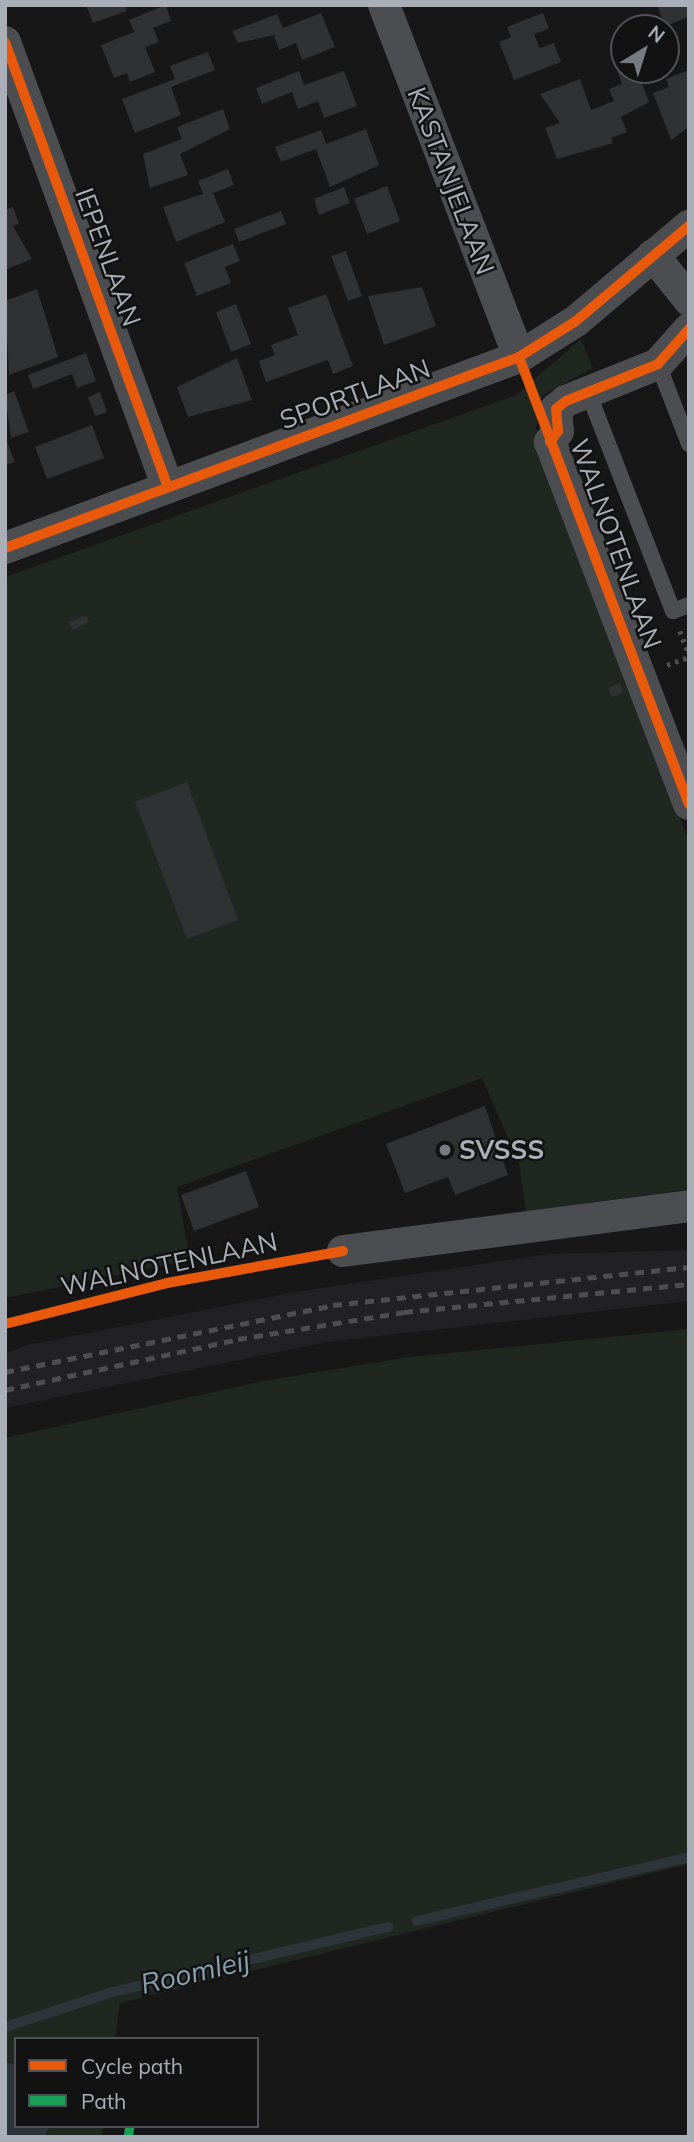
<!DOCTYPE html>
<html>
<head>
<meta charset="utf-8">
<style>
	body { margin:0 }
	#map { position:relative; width:694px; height:2142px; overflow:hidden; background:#171718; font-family:Mulish,sans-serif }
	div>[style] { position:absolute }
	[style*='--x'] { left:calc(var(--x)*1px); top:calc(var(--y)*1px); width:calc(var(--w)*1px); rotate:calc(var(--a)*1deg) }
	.built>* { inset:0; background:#212123 }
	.green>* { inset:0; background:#202620 }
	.water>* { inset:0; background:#2e353a }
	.stream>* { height:10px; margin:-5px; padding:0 5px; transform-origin:5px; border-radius:5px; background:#2e353a }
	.building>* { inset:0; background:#303132 }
	.path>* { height:4.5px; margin-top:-2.25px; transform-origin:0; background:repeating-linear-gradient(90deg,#4d4f51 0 3.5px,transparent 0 8.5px) }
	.lane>* { height:16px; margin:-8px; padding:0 8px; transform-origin:8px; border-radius:8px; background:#4c4d50 }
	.street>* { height:32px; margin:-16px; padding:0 16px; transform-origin:16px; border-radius:16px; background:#4c4d50 }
	.rail>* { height:5px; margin-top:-2.5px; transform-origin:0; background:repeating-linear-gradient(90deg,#4c4e50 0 9px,transparent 0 16px) }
	.quiet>* { height:9px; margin-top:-4.5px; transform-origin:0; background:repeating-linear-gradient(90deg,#1a9f57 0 18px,transparent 0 27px) }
	.cycleway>* { height:10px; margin:-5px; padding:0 5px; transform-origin:5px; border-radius:5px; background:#e8590c }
	.dots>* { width:19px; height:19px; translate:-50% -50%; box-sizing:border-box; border:4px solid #121213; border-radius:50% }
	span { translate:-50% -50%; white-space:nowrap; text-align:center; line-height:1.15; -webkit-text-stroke:5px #121213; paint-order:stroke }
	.street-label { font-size:26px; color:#aaafb7 }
	.poi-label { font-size:26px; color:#aaafb7; font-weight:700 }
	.left { translate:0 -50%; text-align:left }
	.water-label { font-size:28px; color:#859fad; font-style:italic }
	.frame { position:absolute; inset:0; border:7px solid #aaafb7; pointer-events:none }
	.legend { position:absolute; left:14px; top:2037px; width:245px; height:91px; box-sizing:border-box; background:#121213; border:2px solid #4f5155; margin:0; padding:9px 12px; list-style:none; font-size:21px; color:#aaafb7 }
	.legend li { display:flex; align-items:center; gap:14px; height:35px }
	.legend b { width:35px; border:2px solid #4f5155 }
	.north { position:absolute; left:610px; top:14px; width:70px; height:70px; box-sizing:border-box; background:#121213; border:2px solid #4f5155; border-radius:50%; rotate:38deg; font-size:19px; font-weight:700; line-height:28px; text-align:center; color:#aaafb7 }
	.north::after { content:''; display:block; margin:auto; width:24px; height:32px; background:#777a7f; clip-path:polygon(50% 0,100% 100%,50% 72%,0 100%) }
</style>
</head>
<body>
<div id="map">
	<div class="built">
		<i style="clip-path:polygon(689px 1250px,689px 1301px,327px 1342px,5px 1408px,5px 1353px,28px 1345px,295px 1292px,549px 1254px)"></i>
	</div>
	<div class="green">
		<i style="clip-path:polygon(581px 339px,593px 368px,543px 395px,536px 427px,689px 842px,689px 1189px,526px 1212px,519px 1163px,482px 1078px,177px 1187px,190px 1260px,5px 1298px,5px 577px,516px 395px)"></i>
		<i style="clip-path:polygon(689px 1329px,689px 1864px,120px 2003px,115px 2039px,16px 2039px,16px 2064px,5px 2063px,5px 1438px,269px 1380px,410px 1357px)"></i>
		<i style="clip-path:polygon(50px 2126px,103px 2126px,102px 2137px,44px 2137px)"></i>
	</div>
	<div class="water">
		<i style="clip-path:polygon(7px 2063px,16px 2064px,16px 2126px,50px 2126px,44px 2137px,5px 2137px)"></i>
	</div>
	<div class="stream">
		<i style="--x:417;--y:1921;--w:279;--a:-13.2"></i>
		<i style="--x:5;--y:2027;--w:114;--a:-18"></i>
		<i style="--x:113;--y:1992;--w:283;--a:-13.3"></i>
	</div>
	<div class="building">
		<i style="clip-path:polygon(86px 5px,125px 5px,127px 11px,93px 23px)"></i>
		<i style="clip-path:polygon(166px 5px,171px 21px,153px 28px,159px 42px,145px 47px,155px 72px,130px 82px,127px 73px,114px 78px,101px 45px,134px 32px,129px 20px)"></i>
		<i style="clip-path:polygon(657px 5px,689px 5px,689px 17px,665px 26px)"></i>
		<i style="clip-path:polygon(321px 13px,335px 47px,302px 60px,296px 43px,279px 50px,274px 35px,238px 43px,232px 31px,277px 14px,283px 28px)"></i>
		<i style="clip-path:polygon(543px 13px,549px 29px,534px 34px,540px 48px,554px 43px,561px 62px,514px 80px,499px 42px,511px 37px,507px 27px)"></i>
		<i style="clip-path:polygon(208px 52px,215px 70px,171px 87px,181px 115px,135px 133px,122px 99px,175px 79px,170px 66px)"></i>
		<i style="clip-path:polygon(624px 62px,624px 70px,637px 70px,649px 102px,621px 117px,627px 132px,611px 138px,613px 143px,557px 159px,545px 128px,560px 123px,540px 94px,580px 79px,591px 110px,614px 101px,609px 89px,622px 84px,615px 65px)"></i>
		<i style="clip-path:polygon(689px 70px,689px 127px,671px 140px,653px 93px,669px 87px,666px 79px)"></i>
		<i style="clip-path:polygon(299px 71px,304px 85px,344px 71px,357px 106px,324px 118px,318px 101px,298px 109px,292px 92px,262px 104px,256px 88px)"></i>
		<i style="clip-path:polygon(223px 109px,230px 129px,180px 154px,188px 175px,150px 188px,143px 154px,182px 139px,177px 127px)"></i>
		<i style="clip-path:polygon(366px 129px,379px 165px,330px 187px,316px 149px,281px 162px,275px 147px,321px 130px,326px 144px)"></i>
		<i style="clip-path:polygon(228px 169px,234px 185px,213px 193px,225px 222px,176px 242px,163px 207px,203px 194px,198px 181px)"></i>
		<i style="clip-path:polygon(387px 186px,400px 221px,367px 234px,354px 199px)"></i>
		<i style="clip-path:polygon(344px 187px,350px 203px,319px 215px,314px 199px)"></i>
		<i style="clip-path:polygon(13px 207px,19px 224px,13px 226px,32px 259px,5px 270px,5px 210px)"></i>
		<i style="clip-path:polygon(281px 211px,286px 224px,239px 242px,234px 229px)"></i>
		<i style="clip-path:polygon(233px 244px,240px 261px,225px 267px,231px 283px,197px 296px,184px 263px)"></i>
		<i style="clip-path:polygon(346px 251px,362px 296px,348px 301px,331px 256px)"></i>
		<i style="clip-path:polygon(422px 287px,436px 326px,384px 345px,368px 296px)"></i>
		<i style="clip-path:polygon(37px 289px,58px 357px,9px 375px,5px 301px)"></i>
		<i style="clip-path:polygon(326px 294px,353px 366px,333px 374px,328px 360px,266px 382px,259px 361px,275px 355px,271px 345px,298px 335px,288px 308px)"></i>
		<i style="clip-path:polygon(236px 304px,251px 344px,231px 352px,216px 312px)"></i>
		<i style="clip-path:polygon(86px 353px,96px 381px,77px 388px,72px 374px,33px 389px,28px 375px)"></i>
		<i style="clip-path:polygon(237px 358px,252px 400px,188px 417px,177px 387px)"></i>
		<i style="clip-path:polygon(14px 391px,29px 432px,11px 438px,5px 395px)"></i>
		<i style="clip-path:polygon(100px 392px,107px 412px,95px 416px,88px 397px)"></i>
		<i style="clip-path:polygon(92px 425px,104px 458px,47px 479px,35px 447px)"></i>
		<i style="clip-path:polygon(5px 437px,15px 462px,5px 465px)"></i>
		<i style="clip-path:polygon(86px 615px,89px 622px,73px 630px,69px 622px)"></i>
		<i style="clip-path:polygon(620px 683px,623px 693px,612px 697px,608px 688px)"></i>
		<i style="clip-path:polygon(187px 782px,238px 920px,187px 939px,135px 802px)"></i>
		<i style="clip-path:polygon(485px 1106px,508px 1175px,455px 1195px,448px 1177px,405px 1193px,386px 1144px)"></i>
		<i style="clip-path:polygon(246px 1171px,259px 1207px,194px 1231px,181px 1195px)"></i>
	</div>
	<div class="path">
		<i style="--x:680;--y:631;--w:25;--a:69"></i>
		<i style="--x:667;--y:665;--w:23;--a:-20"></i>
	</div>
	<div class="lane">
		<i style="--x:658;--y:364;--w:86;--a:68.8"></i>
		<i style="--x:588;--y:392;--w:235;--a:68.8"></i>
		<i style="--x:673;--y:611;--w:17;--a:-21"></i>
	</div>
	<div class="street">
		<i style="--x:384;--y:5;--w:377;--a:69"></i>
		<i style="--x:5;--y:42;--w:474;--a:69.9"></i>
		<i style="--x:653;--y:255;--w:58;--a:51.3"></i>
		<i style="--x:689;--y:329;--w:47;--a:131.5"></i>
		<i style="--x:658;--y:364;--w:99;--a:158.1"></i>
		<i style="--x:566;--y:401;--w:13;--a:141"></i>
		<i style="--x:556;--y:409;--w:22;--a:85"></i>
		<i style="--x:558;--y:431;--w:14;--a:126"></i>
		<i style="--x:550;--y:442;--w:388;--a:69"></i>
		<i style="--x:5;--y:548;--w:548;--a:-20.38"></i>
		<i style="--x:519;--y:357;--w:67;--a:-32.3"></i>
		<i style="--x:576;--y:321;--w:148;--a:-40.1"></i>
		<i style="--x:343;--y:1251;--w:349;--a:-7.4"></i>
	</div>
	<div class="rail">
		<i style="--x:5;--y:1372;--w:335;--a:-11.5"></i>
		<i style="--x:333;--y:1305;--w:358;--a:-6.1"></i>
		<i style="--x:5;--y:1390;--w:239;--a:-12.3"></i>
		<i style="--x:238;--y:1339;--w:168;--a:-9.2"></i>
		<i style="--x:404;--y:1312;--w:286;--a:-5.6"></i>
	</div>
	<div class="quiet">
		<i style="--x:128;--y:2137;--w:11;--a:-80"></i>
	</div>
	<div class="cycleway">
		<i style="--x:5;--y:42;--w:474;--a:69.9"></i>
		<i style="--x:519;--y:357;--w:478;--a:69.2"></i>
		<i style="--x:550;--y:442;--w:14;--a:-54"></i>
		<i style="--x:558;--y:431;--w:22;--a:-95"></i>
		<i style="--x:556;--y:409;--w:13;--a:-39"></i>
		<i style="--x:566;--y:401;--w:99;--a:-21.9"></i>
		<i style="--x:658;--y:364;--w:47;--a:-48.5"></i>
		<i style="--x:5;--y:548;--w:548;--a:-20.38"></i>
		<i style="--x:519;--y:357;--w:67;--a:-32.3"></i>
		<i style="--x:576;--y:321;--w:148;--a:-40.1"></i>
		<i style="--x:5;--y:1324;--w:167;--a:-14.2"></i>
		<i style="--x:167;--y:1283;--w:179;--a:-10.3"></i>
	</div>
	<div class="dots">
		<i style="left:445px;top:1150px;background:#777a7f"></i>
	</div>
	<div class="street-label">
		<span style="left:451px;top:181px;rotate:69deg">KASTANJELAAN</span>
		<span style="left:108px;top:257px;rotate:70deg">IEPENLAAN</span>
		<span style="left:355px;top:394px;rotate:-20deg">SPORTLAAN</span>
		<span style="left:616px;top:544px;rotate:70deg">WALNOTENLAAN</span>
		<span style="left:169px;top:1264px;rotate:-12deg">WALNOTENLAAN</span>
	</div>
	<div class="poi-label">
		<span class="left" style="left:459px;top:1150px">SVSSS</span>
	</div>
	<div class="water-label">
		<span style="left:195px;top:1972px;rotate:-13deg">Roomleij</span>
	</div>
	<div class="frame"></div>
	<ul class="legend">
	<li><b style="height:9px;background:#e8590c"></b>Cycle path</li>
	<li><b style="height:9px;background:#1a9f57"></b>Path</li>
	</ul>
	<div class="north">N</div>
</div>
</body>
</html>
